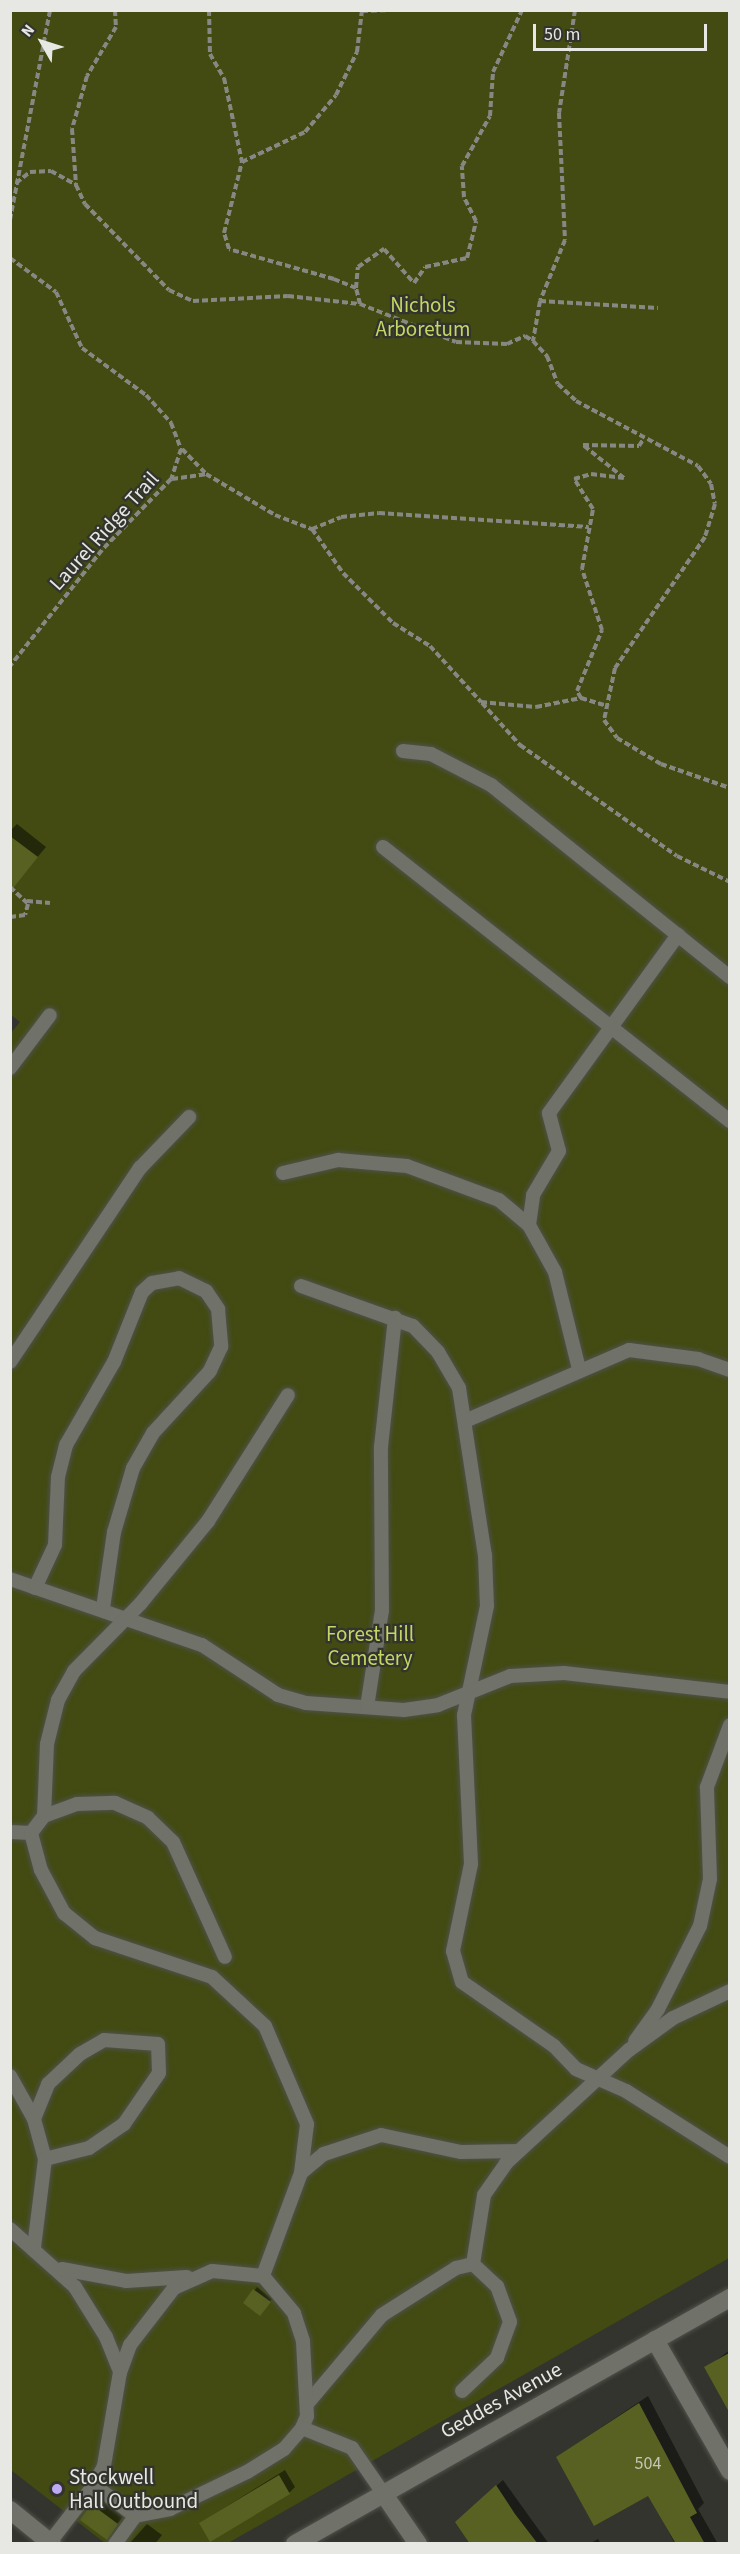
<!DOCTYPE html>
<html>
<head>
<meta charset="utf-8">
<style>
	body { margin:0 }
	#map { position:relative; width:740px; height:2554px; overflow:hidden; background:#33342d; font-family:"Source Sans 3",sans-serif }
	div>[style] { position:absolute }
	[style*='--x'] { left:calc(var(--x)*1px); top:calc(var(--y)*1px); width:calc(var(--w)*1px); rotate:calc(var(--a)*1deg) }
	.green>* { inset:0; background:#434b13 }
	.shadow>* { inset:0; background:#0007 }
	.building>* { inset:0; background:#586121 }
	.path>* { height:4px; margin-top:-2px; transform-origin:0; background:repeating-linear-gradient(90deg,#878883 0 6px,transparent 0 9px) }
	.roads { filter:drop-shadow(0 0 2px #4f514b) drop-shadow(0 0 2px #4f514b) }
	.lane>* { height:14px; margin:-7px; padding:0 7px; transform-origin:7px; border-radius:7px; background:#707169 }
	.street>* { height:18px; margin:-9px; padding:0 9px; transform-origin:9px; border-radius:9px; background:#707169 }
	.secondary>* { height:18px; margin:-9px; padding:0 9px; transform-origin:9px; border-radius:9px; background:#707169 }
	.dots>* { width:16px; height:16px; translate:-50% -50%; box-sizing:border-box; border:3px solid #33342d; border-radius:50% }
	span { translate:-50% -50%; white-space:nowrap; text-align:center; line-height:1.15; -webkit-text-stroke:4.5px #33342d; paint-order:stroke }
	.number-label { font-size:18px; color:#c3c6b3 }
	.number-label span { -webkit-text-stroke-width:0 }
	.park-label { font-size:21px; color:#c4d664 }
	.street-label { font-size:21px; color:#e7e8e4 }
	.poi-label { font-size:21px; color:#e7e8e4 }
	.left { translate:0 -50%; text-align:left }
	.frame { position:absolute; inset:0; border:12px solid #e7e8e4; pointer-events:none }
	.north { position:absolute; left:12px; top:12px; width:60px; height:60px; -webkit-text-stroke:4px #33342d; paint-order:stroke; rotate:309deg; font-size:16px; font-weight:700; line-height:24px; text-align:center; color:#e7e8e4 }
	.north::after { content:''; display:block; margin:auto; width:21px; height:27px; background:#e7e8e4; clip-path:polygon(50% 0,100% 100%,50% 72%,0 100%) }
	.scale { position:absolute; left:533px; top:24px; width:174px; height:27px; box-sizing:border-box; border:3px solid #e7e8e4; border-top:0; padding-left:8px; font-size:18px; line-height:21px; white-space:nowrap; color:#e7e8e4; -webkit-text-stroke:4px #33342d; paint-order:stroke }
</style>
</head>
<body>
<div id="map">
	<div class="green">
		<i style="clip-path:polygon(10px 11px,729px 11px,729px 2258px,228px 2543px,105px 2543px,11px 2470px,10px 1034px,20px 1022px,10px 1014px)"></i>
	</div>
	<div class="shadow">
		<i style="clip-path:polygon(17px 824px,46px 847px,14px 885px,10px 831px)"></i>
		<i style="clip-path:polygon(257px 2287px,272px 2299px,262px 2312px,245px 2303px)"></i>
		<i style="clip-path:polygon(730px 2350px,730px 2408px,706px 2368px)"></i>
		<i style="clip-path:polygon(648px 2396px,704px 2503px,698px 2509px,718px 2544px,675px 2544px,649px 2494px,557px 2457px)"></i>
		<i style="clip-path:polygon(285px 2470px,295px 2487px,289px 2493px,200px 2523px)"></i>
		<i style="clip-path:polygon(503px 2480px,549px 2544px,476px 2544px,463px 2516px)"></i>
		<i style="clip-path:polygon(99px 2499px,123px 2517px,107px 2537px,82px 2519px)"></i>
		<i style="clip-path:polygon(147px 2524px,162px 2535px,155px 2544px,129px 2544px)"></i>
		<i style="clip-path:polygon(598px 2539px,601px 2544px,589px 2544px)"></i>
	</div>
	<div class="building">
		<i style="clip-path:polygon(10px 836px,38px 857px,10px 892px)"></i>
		<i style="clip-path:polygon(253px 2289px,271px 2302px,260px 2316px,243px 2303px)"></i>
		<i style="clip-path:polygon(729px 2353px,729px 2412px,704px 2367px)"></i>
		<i style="clip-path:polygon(639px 2403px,697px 2513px,690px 2517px,705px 2544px,676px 2544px,648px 2496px,594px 2526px,556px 2457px)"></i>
		<i style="clip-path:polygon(279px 2475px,290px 2494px,210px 2542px,199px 2523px)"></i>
		<i style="clip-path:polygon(496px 2485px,515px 2514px,538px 2544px,470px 2544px,455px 2522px)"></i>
		<i style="clip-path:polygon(91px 2504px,118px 2524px,107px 2540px,80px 2520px)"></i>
	</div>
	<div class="path">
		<i style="--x:115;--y:10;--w:17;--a:87"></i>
		<i style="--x:116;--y:27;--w:57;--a:120.6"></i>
		<i style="--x:87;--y:76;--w:55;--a:105.8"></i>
		<i style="--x:72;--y:129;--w:56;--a:85.9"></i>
		<i style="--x:76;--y:185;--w:21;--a:65"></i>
		<i style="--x:85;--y:204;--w:120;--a:45.7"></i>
		<i style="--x:169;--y:290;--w:26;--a:25"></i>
		<i style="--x:193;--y:301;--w:95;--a:-3"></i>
		<i style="--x:288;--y:296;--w:72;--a:6.3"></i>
		<i style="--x:360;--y:304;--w:103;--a:21.6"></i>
		<i style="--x:456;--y:342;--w:51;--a:2.2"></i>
		<i style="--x:507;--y:344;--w:20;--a:-24"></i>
		<i style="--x:525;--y:336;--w:9;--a:32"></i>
		<i style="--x:209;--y:10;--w:44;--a:88.7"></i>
		<i style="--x:210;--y:54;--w:28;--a:60"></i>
		<i style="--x:224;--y:78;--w:86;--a:77.9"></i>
		<i style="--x:575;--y:10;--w:104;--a:98.8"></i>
		<i style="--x:559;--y:113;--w:127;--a:87.3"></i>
		<i style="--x:565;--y:240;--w:66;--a:112.3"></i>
		<i style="--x:540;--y:301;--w:41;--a:99.9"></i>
		<i style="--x:533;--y:341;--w:21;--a:47"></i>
		<i style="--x:547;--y:356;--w:30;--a:69"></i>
		<i style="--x:558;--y:384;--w:25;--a:43"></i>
		<i style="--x:576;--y:401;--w:138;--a:28"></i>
		<i style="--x:698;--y:466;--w:22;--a:54"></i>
		<i style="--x:711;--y:484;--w:20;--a:79"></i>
		<i style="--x:715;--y:504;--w:34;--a:107"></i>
		<i style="--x:705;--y:537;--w:159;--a:124.5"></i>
		<i style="--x:615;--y:668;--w:53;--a:101.9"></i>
		<i style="--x:604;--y:720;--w:22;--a:54"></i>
		<i style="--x:617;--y:738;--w:51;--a:30.6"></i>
		<i style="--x:661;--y:764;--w:73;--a:19.2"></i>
		<i style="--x:362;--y:11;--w:28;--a:-2"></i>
		<i style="--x:16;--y:183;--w:18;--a:-38"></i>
		<i style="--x:30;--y:172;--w:21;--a:-3"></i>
		<i style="--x:51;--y:171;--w:29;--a:29"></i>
		<i style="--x:10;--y:220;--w:214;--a:-79.2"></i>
		<i style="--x:10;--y:258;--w:57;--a:36.5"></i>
		<i style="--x:56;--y:292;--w:62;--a:65.1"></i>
		<i style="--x:82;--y:348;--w:79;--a:36.3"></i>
		<i style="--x:146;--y:395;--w:38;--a:48"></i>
		<i style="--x:171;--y:423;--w:28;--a:69"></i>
		<i style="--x:181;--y:449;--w:32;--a:108"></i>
		<i style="--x:171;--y:479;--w:99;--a:134.2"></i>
		<i style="--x:102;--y:550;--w:148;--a:128.4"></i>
		<i style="--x:356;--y:288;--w:21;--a:-85"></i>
		<i style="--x:358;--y:267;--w:32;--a:-35"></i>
		<i style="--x:384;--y:249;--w:45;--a:48.6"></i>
		<i style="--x:414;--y:283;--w:19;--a:-55"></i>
		<i style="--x:425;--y:267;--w:43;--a:-12.1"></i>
		<i style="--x:467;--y:258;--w:38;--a:-76"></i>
		<i style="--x:476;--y:221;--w:27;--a:-117"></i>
		<i style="--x:464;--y:197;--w:31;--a:-94"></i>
		<i style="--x:462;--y:166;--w:57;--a:-60.8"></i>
		<i style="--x:490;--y:116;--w:44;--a:-86.1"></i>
		<i style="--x:493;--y:72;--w:68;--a:-64.9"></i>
		<i style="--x:540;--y:301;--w:118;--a:3.4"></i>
		<i style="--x:360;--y:304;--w:16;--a:-104"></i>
		<i style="--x:356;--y:288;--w:24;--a:-158"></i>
		<i style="--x:334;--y:279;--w:109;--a:-164.1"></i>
		<i style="--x:229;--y:249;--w:17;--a:-107"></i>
		<i style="--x:224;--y:233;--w:73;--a:-75.8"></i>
		<i style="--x:242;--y:162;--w:70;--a:-25.5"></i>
		<i style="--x:305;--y:132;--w:48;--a:-50"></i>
		<i style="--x:336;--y:95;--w:48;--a:-64"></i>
		<i style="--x:357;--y:52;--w:42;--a:-83.2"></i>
		<i style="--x:182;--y:449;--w:35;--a:46"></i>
		<i style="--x:172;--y:479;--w:34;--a:-8"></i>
		<i style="--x:206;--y:474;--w:80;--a:30.7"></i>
		<i style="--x:275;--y:515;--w:40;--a:21"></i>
		<i style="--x:312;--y:529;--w:54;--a:54.8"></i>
		<i style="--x:343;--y:573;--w:71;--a:45"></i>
		<i style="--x:393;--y:623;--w:44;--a:31.9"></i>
		<i style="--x:430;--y:646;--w:76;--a:47.7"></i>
		<i style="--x:481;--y:702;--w:55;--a:5.2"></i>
		<i style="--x:536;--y:707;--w:46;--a:-11.3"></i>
		<i style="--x:581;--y:698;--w:24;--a:17"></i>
		<i style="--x:312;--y:529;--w:31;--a:-22"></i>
		<i style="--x:341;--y:517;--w:38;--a:-6"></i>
		<i style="--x:379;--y:513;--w:210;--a:3.8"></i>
		<i style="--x:581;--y:698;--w:8;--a:-120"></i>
		<i style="--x:577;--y:691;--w:66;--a:-67.7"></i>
		<i style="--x:602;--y:630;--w:64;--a:-108.2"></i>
		<i style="--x:582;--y:569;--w:61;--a:-79.6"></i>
		<i style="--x:593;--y:509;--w:36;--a:-122"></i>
		<i style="--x:574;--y:479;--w:18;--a:-16"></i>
		<i style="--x:591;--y:474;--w:33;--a:7"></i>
		<i style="--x:624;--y:478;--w:53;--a:-141.2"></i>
		<i style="--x:583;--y:445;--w:56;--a:1"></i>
		<i style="--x:639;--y:446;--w:9;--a:-58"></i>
		<i style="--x:482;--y:703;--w:57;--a:47.9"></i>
		<i style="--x:520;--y:745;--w:192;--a:35.3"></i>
		<i style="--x:677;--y:856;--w:59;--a:26.1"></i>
		<i style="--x:10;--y:887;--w:25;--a:43"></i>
		<i style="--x:28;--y:904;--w:11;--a:105"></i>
		<i style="--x:25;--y:915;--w:15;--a:172"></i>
		<i style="--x:27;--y:901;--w:23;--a:5"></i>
	</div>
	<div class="roads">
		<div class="lane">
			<i style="--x:403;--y:751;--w:28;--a:6"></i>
			<i style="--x:431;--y:754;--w:68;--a:27.3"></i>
			<i style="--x:491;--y:785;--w:307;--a:38.8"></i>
			<i style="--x:383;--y:847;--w:442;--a:38.3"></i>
			<i style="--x:10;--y:1068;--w:66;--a:-53"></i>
			<i style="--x:283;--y:1173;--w:57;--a:-13.3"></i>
			<i style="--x:338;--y:1160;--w:69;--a:5"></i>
			<i style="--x:407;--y:1166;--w:98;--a:20.3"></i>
			<i style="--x:499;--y:1200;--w:39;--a:40"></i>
			<i style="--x:301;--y:1286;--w:119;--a:19.7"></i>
			<i style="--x:413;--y:1326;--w:36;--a:46"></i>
			<i style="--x:438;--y:1352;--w:42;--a:59.7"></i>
			<i style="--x:459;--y:1388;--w:169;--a:81.2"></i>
			<i style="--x:485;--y:1555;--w:51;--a:87.8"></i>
			<i style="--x:487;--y:1606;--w:111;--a:101.9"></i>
			<i style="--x:464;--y:1715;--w:149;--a:87.3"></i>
			<i style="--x:471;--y:1864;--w:89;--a:101.7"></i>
			<i style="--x:453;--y:1951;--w:32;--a:74"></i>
			<i style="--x:462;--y:1982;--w:112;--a:34.8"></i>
			<i style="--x:554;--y:2046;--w:32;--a:46"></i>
			<i style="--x:576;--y:2069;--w:55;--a:23.7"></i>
			<i style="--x:626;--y:2091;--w:123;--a:32.4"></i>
			<i style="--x:10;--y:1362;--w:234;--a:-56.2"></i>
			<i style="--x:140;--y:1168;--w:71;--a:-46.1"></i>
			<i style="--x:579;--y:1369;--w:100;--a:-103.9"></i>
			<i style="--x:555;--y:1272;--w:54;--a:-119"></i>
			<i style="--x:529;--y:1225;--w:30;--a:-82"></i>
			<i style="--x:533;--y:1195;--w:51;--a:-59.4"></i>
			<i style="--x:559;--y:1151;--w:39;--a:-105"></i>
			<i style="--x:549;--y:1113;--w:220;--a:-54.1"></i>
			<i style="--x:465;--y:1421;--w:179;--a:-23.4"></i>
			<i style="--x:629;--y:1350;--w:70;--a:7.4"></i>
			<i style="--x:698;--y:1359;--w:34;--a:19"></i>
			<i style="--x:10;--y:1579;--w:203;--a:19"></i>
			<i style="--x:202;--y:1645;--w:91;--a:33.3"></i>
			<i style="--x:278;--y:1695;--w:29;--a:16"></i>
			<i style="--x:306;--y:1703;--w:98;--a:4.1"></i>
			<i style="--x:404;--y:1710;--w:34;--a:-8"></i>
			<i style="--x:438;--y:1705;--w:78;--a:-21.9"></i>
			<i style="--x:510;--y:1676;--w:54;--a:-3.2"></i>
			<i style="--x:564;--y:1673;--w:167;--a:6.5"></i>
			<i style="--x:35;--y:1588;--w:47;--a:-65.1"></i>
			<i style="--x:55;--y:1545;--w:68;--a:-87.5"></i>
			<i style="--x:58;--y:1477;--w:33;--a:-76"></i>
			<i style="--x:66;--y:1445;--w:96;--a:-60"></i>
			<i style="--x:114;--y:1362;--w:75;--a:-68.2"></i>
			<i style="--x:142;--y:1292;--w:13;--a:-42"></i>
			<i style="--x:152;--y:1283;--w:27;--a:-10"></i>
			<i style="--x:179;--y:1278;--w:30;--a:26"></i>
			<i style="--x:206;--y:1291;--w:22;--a:56"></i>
			<i style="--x:218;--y:1309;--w:38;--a:85"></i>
			<i style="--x:221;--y:1347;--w:26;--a:115"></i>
			<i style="--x:210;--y:1371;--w:84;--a:132.6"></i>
			<i style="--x:153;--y:1433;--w:40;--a:119.7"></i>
			<i style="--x:133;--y:1468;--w:67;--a:106.5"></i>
			<i style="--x:114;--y:1532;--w:77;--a:98.2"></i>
			<i style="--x:367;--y:1707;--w:98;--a:-81.2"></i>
			<i style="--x:382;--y:1610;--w:163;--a:-90.4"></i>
			<i style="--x:381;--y:1447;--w:130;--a:-83.8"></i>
			<i style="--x:44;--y:1816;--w:35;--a:-20"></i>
			<i style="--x:77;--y:1804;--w:38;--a:-2"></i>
			<i style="--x:115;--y:1803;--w:36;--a:24"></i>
			<i style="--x:148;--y:1818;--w:35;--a:44"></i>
			<i style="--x:173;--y:1842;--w:126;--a:65.7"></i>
			<i style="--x:10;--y:1832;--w:21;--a:3"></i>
			<i style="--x:31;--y:1833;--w:21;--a:-53"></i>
			<i style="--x:44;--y:1816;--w:72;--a:-87.6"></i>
			<i style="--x:47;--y:1744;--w:45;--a:-76"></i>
			<i style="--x:58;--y:1700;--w:33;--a:-61"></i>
			<i style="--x:74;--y:1671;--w:95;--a:-45.4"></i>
			<i style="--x:141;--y:1603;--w:106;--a:-50.7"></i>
			<i style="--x:208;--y:1521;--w:149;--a:-57.6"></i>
			<i style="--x:31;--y:1833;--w:38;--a:75"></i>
			<i style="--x:41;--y:1870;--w:49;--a:61.9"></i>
			<i style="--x:64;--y:1913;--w:40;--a:39"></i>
			<i style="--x:95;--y:1938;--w:123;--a:18.4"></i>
			<i style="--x:212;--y:1977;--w:72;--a:42.8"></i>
			<i style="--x:265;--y:2026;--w:107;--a:66.8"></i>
			<i style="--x:307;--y:2124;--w:49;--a:97"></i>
			<i style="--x:301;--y:2173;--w:110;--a:110.3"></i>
			<i style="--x:635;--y:2041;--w:39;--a:-54"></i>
			<i style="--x:658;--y:2009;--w:93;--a:-63.2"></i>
			<i style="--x:700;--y:1926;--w:48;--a:-78"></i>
			<i style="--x:710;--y:1879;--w:92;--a:-91.9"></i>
			<i style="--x:707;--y:1787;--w:66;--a:-69.6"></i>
			<i style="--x:10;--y:2076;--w:49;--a:60.8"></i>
			<i style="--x:34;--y:2119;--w:41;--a:74.6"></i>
			<i style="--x:45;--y:2159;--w:89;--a:97.1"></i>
			<i style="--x:34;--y:2119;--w:38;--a:-68"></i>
			<i style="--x:48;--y:2084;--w:44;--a:-43.2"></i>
			<i style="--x:80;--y:2054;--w:28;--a:-30"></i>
			<i style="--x:104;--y:2040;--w:54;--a:4.2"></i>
			<i style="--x:158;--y:2044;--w:29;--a:88"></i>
			<i style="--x:159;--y:2073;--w:62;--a:124.5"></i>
			<i style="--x:124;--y:2124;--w:42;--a:145.6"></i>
			<i style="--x:89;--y:2148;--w:45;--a:166"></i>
			<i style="--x:301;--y:2173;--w:30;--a:-40"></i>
			<i style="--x:324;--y:2154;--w:60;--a:-18.4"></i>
			<i style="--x:381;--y:2135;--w:82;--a:12"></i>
			<i style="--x:461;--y:2152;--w:58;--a:-1"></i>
			<i style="--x:10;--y:2229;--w:87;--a:41.7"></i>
			<i style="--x:75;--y:2287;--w:59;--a:58.2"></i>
			<i style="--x:106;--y:2337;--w:38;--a:68"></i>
			<i style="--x:473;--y:2264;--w:70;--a:-80.9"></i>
			<i style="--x:484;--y:2195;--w:39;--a:-55"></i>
			<i style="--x:506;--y:2163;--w:167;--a:-42.6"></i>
			<i style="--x:629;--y:2050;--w:54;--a:-36"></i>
			<i style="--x:673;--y:2018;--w:63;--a:-25.3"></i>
			<i style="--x:62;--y:2269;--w:65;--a:10.6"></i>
			<i style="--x:126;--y:2281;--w:61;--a:-3.8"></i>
			<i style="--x:307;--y:2404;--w:116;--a:-49.9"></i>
			<i style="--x:382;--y:2315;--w:88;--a:-32.4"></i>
			<i style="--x:456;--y:2268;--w:17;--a:-13"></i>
			<i style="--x:473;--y:2264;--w:33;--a:43"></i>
			<i style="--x:497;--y:2286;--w:38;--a:70"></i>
			<i style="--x:510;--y:2322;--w:38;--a:110"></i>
			<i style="--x:497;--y:2358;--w:48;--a:136.7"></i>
			<i style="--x:302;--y:2428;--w:13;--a:-67"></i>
			<i style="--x:307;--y:2416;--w:75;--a:-93.1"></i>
			<i style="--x:303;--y:2341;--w:29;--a:-108"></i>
			<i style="--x:294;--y:2313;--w:48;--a:-130"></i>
			<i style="--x:263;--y:2276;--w:51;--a:-174.4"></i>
			<i style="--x:212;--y:2271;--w:42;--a:155.9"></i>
			<i style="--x:174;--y:2288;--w:72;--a:127.7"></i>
			<i style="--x:130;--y:2345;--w:29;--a:110"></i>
			<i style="--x:120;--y:2372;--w:95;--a:99.7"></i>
			<i style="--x:104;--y:2466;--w:21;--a:118"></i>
			<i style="--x:94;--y:2485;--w:51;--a:37.1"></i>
			<i style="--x:135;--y:2516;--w:36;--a:-11"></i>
			<i style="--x:170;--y:2509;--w:85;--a:-25.7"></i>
			<i style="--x:247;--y:2472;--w:44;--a:-31.9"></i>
			<i style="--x:284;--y:2449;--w:28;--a:-49"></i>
			<i style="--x:302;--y:2428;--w:54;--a:21.8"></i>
			<i style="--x:352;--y:2448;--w:55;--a:55.4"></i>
			<i style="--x:50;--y:2542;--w:72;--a:-52.3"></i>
			<i style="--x:115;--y:2544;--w:34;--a:-54"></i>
		</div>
		<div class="street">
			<i style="--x:655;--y:2340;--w:151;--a:60.2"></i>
			<i style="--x:383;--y:2493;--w:62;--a:55.5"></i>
		</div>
		<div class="secondary">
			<i style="--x:10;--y:2510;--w:54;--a:39"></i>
			<i style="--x:295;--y:2544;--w:500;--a:-29.5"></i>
		</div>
	</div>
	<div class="dots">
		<i style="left:57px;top:2489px;background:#bea9f4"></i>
	</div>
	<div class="number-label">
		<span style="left:648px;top:2464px">504</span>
	</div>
	<div class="park-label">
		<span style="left:423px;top:317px">Nichols<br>Arboretum</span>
		<span style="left:370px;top:1646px">Forest Hill<br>Cemetery</span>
	</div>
	<div class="street-label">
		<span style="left:104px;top:531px;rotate:-48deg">Laurel Ridge Trail</span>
		<span style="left:501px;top:2400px;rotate:-29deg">Geddes Avenue</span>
	</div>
	<div class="poi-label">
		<span class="left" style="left:69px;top:2489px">Stockwell<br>Hall Outbound</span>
	</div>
	<div class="frame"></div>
	<div class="north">N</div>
	<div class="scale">50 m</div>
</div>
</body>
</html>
